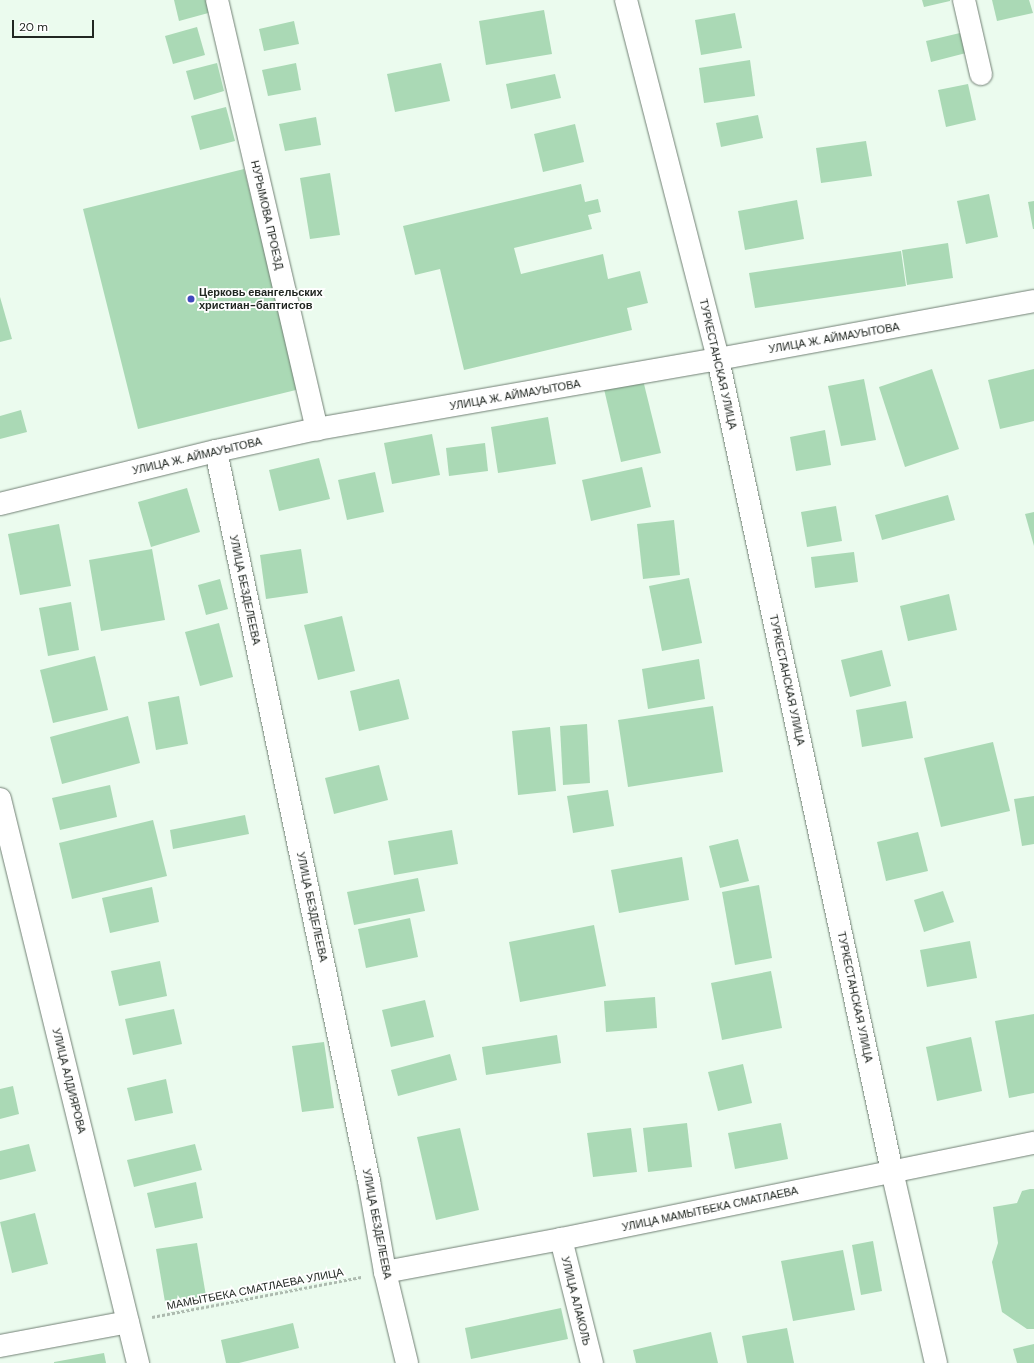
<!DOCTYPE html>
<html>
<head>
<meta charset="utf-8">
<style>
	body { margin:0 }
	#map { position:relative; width:1034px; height:1363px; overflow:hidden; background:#ebfbee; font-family:"DM Sans",sans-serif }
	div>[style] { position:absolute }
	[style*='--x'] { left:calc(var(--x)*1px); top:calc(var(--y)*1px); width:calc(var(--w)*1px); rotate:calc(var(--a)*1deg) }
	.building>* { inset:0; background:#aad9b5 }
	.path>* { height:2.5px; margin-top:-1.25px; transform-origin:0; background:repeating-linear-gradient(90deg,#aebbb0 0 3px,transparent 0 5px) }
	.roads { filter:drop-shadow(0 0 1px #728075) drop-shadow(0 0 1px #728075) }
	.minor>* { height:22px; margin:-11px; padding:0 11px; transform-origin:11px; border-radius:11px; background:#fff }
	.dots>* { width:11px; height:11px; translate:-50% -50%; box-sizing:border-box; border:2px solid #fff; border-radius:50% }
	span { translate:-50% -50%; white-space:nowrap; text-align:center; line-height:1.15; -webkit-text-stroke:3.5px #fff; paint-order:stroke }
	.street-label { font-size:11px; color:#212722 }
	.poi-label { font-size:11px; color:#212722; font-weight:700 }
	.left { translate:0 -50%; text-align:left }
	.scale { position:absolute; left:12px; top:20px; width:82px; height:18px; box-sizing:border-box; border:2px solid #212722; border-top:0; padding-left:5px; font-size:12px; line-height:14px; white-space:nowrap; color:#212722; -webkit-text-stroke:3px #fff; paint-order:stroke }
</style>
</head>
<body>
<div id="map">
	<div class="building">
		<i style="clip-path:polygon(174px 0,208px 0,212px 12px,179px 21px)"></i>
		<i style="clip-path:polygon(922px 0,950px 0,950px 1px,924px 7px)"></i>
		<i style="clip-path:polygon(992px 0,1029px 0,1033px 13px,997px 21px)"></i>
		<i style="clip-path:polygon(544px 10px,552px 54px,486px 65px,479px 21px)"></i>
		<i style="clip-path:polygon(735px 13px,742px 48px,701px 55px,695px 20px)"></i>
		<i style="clip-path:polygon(294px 21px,299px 44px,264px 51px,259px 29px)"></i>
		<i style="clip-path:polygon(197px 27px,205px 55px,173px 64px,165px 36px)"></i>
		<i style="clip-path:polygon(960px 33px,966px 53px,931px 62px,926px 41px)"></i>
		<i style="clip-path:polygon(750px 60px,755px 96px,704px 103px,699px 68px)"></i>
		<i style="clip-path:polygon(217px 63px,224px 91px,194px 100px,186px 71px)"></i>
		<i style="clip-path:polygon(296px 63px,301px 90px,268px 96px,262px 70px)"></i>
		<i style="clip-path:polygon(441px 63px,450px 101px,395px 112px,387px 74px)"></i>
		<i style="clip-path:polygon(555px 74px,561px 98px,511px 109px,506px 84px)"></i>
		<i style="clip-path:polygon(968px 84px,976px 120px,946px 127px,938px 90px)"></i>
		<i style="clip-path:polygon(226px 107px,235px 141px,200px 150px,191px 116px)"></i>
		<i style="clip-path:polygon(758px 115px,763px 138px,721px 147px,716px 123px)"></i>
		<i style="clip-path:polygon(316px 117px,321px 145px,285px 151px,279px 124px)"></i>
		<i style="clip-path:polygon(575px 124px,584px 162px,543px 172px,534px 134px)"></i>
		<i style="clip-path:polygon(866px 141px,872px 176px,821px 183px,816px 148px)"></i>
		<i style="clip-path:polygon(244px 169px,300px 389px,138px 429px,83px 209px)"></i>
		<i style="clip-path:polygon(330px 173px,340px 235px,310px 239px,300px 178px)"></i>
		<i style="clip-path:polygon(581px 184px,585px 202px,598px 199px,601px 212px,588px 215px,592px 229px,514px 248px,521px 274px,603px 254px,608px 279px,640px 271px,648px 303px,627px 308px,632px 330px,464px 370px,440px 269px,415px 275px,403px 226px)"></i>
		<i style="clip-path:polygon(989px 194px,998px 237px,966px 244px,957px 201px)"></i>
		<i style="clip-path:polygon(797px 200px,804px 239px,745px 250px,738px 211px)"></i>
		<i style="clip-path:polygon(1034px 201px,1034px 229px,1033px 229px,1028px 202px)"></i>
		<i style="clip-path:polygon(948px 243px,953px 278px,907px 285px,902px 250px)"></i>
		<i style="clip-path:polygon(901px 251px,906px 286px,755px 308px,749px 273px)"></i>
		<i style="clip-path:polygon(0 297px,12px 339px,0 342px)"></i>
		<i style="clip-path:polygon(932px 369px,959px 449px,905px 467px,879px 387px)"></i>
		<i style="clip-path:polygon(1034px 369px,1034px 421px,1000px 429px,988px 380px)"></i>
		<i style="clip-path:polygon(864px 379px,876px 440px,841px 446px,828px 386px)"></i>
		<i style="clip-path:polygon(643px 380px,661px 453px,621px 462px,604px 389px)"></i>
		<i style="clip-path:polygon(21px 410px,27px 432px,0 439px,0 416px)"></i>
		<i style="clip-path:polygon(548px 417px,556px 464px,498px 473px,491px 427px)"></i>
		<i style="clip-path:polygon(825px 430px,831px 465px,796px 471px,790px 437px)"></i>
		<i style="clip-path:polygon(432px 434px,440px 475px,392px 484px,384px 443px)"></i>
		<i style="clip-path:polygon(485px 443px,488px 471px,449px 476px,446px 448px)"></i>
		<i style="clip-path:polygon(319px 458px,330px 499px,279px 511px,269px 470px)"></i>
		<i style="clip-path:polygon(642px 467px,651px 507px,591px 521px,582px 480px)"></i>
		<i style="clip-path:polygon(375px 472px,384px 512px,347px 520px,338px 480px)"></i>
		<i style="clip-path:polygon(187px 488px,200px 532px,151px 547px,138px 502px)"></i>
		<i style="clip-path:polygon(948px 495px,955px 520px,882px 540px,875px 515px)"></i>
		<i style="clip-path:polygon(836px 506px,842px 541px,807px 547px,801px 512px)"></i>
		<i style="clip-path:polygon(1034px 512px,1034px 546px,1025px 514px)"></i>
		<i style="clip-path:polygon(674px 520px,680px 575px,643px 579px,637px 524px)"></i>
		<i style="clip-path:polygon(59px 524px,71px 586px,20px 595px,8px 534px)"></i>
		<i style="clip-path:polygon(152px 549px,165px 620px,101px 631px,89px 560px)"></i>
		<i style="clip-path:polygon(301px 549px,308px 593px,266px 599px,260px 555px)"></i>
		<i style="clip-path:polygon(854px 552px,858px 582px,815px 588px,811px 557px)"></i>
		<i style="clip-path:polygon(689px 578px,702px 643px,662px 651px,649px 586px)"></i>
		<i style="clip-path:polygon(220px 579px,228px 609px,206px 615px,198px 585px)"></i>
		<i style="clip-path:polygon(949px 594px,957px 630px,908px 641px,900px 606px)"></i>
		<i style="clip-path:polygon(71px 602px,79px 650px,48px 656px,39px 608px)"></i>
		<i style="clip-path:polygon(342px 616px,355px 671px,318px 680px,304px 625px)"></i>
		<i style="clip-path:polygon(219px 623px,233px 677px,200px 686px,185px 632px)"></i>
		<i style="clip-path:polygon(882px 650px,891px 686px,850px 697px,841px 660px)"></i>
		<i style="clip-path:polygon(95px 656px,108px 710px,53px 723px,40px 670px)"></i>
		<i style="clip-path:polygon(699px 659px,705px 699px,648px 709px,642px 669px)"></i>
		<i style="clip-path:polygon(399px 679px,409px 719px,359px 731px,350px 691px)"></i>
		<i style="clip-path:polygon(179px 696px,188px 744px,156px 750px,148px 702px)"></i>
		<i style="clip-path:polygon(906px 701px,913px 738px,862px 747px,856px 710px)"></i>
		<i style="clip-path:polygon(713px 706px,723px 772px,628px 787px,618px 720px)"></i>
		<i style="clip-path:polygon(128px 716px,140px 763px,62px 784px,50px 737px)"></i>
		<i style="clip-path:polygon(587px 724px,590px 783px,563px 785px,560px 726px)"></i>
		<i style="clip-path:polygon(550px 727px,556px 791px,518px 795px,512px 731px)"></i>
		<i style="clip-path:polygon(993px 742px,1010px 811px,941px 827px,924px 758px)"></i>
		<i style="clip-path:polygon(379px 765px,388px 800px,334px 814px,325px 778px)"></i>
		<i style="clip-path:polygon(110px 785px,117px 817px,60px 830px,52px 798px)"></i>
		<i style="clip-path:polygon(608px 790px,614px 826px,573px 833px,567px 796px)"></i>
		<i style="clip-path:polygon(1034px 796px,1034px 844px,1022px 846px,1014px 799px)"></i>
		<i style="clip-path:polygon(245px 815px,249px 834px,173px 849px,170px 830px)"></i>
		<i style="clip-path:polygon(153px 820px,167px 876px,72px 899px,59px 843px)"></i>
		<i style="clip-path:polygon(452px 830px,458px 864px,394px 875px,388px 841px)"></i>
		<i style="clip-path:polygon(918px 832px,928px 871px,886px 881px,877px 842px)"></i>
		<i style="clip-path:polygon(738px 839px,749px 881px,720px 888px,709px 846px)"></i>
		<i style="clip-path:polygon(682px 857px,689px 900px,619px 913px,611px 870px)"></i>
		<i style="clip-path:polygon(418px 878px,425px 911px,354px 925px,347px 892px)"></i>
		<i style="clip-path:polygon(759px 885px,772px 958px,735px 965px,722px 892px)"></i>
		<i style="clip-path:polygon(152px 887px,159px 922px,110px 933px,102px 898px)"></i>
		<i style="clip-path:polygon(943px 891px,954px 922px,924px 932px,914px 900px)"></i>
		<i style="clip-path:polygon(410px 918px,418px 957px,366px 968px,358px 929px)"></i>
		<i style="clip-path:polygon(594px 925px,606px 986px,520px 1002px,509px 942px)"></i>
		<i style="clip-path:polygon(970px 941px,977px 978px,927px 987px,920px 950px)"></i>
		<i style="clip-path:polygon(160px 961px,167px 996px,119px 1006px,111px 971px)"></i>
		<i style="clip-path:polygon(771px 971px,782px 1028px,722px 1040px,711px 983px)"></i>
		<i style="clip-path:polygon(655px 997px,657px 1028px,606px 1032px,604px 1001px)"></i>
		<i style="clip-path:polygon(425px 1000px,434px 1037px,391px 1047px,382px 1010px)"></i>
		<i style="clip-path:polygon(174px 1009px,182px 1044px,133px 1055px,125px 1019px)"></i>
		<i style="clip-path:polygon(1034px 1014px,1034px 1093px,1009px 1098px,995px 1021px)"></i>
		<i style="clip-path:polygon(557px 1035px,561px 1063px,486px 1075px,482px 1047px)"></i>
		<i style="clip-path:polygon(971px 1037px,982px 1091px,937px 1101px,926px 1047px)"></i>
		<i style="clip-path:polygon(324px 1042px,334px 1108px,302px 1112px,292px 1046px)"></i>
		<i style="clip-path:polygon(450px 1054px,457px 1080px,398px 1096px,391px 1070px)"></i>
		<i style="clip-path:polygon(743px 1064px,752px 1103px,718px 1111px,708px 1072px)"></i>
		<i style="clip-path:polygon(166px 1079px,173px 1113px,135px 1121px,127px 1088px)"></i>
		<i style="clip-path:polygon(13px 1086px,19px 1114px,0 1119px,0 1089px)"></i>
		<i style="clip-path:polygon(687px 1123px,692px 1167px,648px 1172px,643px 1128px)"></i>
		<i style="clip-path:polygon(781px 1123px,788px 1159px,735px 1169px,728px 1133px)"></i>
		<i style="clip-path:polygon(460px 1128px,479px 1210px,436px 1220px,417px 1137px)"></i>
		<i style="clip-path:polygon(631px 1128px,637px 1172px,593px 1177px,587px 1133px)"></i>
		<i style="clip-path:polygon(29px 1144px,36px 1171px,0 1180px,0 1151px)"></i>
		<i style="clip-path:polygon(195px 1144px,202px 1170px,134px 1187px,127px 1160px)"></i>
		<i style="clip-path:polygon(196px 1182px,203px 1218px,155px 1228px,147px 1193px)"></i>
		<i style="clip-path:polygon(1030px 1189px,1034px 1189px,1034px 1329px,1027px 1329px,1002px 1312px,992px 1262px,998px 1243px,993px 1207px,1017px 1203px,1022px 1191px)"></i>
		<i style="clip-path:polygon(35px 1213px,48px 1264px,12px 1273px,0 1222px)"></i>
		<i style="clip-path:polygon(873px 1241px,882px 1291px,861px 1295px,852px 1245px)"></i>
		<i style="clip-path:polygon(197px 1243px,206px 1296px,165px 1302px,156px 1249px)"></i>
		<i style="clip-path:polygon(843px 1250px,855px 1310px,793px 1321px,781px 1261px)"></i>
		<i style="clip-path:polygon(561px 1308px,568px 1339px,471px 1359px,465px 1328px)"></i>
		<i style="clip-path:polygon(293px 1323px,299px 1348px,239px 1363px,226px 1363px,221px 1340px)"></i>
		<i style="clip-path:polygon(787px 1328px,794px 1363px,747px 1363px,742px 1336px)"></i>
		<i style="clip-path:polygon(711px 1332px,718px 1363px,636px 1363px,633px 1350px)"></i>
		<i style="clip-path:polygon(1034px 1344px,1034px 1363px,1017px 1363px,1013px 1349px)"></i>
		<i style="clip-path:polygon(104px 1353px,106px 1363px,54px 1363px,54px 1362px)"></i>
	</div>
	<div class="path">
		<i style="--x:152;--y:1317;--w:213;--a:-10.8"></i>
	</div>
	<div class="roads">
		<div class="minor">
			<i style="--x:217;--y:0;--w:441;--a:76.9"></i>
			<i style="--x:626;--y:0;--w:371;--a:75.6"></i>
			<i style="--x:718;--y:359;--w:830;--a:77.91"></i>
			<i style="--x:892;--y:1171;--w:197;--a:77.1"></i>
			<i style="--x:964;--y:0;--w:76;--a:77.1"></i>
			<i style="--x:216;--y:451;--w:746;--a:78.16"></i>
			<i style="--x:369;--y:1181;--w:92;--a:80"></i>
			<i style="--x:385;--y:1272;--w:94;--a:76.4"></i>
			<i style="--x:0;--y:504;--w:222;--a:-13.8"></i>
			<i style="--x:216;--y:451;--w:103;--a:-12.3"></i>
			<i style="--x:317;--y:429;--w:407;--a:-9.9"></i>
			<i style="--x:718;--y:359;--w:321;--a:-10.4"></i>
			<i style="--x:0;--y:799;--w:581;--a:76.25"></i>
			<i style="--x:561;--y:1239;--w:128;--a:76"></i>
			<i style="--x:385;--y:1272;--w:179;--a:-10.6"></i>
			<i style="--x:561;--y:1239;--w:483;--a:-11.5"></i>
			<i style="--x:0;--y:1346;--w:130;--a:-10.6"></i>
		</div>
	</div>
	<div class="dots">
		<i style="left:191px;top:299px;background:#4149be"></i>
	</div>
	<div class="street-label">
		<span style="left:267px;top:215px;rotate:77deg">НУРЫМОВА ПРОЕЗД</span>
		<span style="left:834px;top:338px;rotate:-10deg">УЛИЦА Ж. АЙМАУЫТОВА</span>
		<span style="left:718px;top:364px;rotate:77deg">ТУРКЕСТАНСКАЯ УЛИЦА</span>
		<span style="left:515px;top:395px;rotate:-10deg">УЛИЦА Ж. АЙМАУЫТОВА</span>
		<span style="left:197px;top:456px;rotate:-13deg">УЛИЦА Ж. АЙМАУЫТОВА</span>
		<span style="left:245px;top:590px;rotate:78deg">УЛИЦА БЕЗДЕЛЕЕВА</span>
		<span style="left:787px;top:680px;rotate:78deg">ТУРКЕСТАНСКАЯ УЛИЦА</span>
		<span style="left:312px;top:907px;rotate:78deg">УЛИЦА БЕЗДЕЛЕЕВА</span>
		<span style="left:855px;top:997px;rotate:78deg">ТУРКЕСТАНСКАЯ УЛИЦА</span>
		<span style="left:69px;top:1081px;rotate:76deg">УЛИЦА АЛДИЯРОВА</span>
		<span style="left:710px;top:1209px;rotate:-12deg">УЛИЦА МАМЫТБЕКА СМАТЛАЕВА</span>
		<span style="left:377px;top:1224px;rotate:79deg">УЛИЦА БЕЗДЕЛЕЕВА</span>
		<span style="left:255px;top:1289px;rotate:-11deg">МАМЫТБЕКА СМАТЛАЕВА УЛИЦА</span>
		<span style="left:576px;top:1301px;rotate:76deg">УЛИЦА АЛАКОЛЬ</span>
	</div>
	<div class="poi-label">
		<span class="left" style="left:199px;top:299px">Церковь евангельских<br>христиан-баптистов</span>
	</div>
	<div class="scale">20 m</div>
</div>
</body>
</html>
